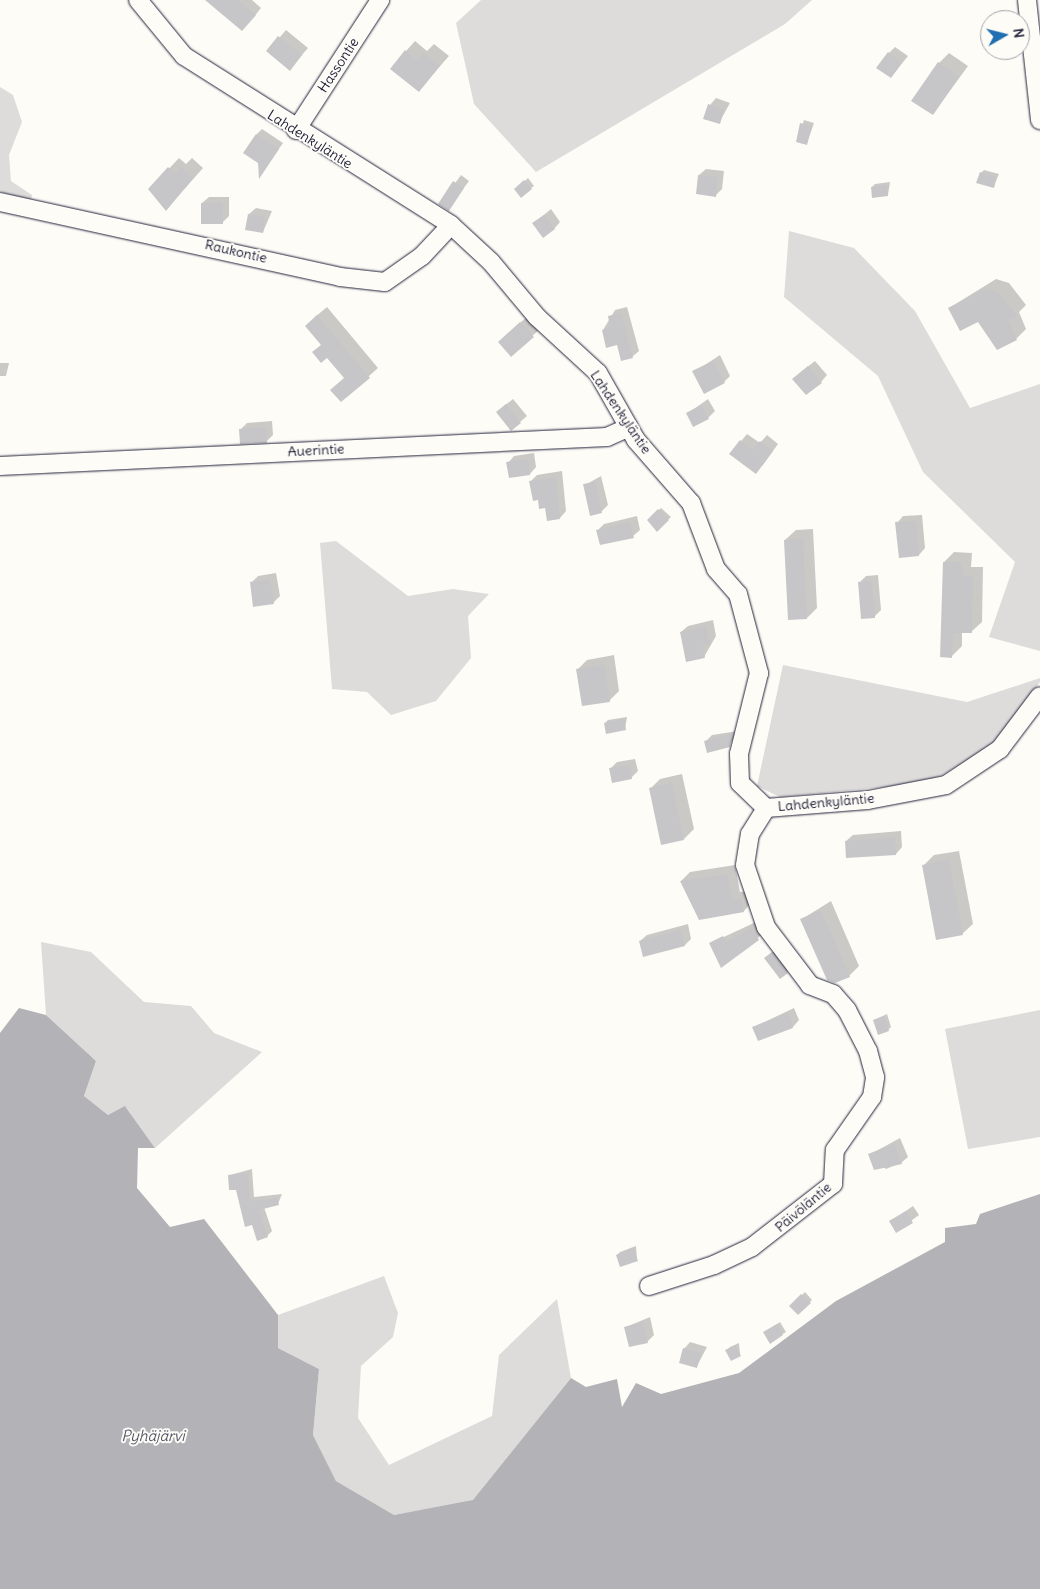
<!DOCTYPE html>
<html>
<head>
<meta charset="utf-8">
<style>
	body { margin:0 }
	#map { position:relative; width:1040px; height:1589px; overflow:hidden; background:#fdfcf7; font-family:Delius,sans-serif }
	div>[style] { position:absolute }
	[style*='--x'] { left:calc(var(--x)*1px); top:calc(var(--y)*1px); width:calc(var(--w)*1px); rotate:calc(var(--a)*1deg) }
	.green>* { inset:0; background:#dddcdb }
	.water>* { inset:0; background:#b2b2b7 }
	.shadow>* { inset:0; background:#0003 }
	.building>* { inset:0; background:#c6c6c8 }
	.roads { filter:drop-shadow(0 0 1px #22223b) drop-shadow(0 0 1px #22223b) }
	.minor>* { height:18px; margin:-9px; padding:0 9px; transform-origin:9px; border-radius:9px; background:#fdfcf7 }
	span { translate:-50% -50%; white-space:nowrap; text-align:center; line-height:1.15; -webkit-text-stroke:4px #fdfcf7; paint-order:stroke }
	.street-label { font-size:14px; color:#22223b }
	.water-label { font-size:15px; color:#545466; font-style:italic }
	.north { position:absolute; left:980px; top:10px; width:50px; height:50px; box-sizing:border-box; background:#fdfcf7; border:1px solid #a5a5ac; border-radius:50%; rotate:82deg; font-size:14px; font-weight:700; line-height:20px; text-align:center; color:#22223b }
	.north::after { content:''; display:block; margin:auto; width:18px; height:22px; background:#1f6fb2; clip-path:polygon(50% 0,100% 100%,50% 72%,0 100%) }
</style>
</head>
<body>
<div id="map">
	<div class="green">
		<i style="clip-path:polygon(481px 0,812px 0,785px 24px,536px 172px,474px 104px,456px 23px)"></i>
		<i style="clip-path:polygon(0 87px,13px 95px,22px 122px,9px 155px,11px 181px,32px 195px,31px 200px,0 192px)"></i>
		<i style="clip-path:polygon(789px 231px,854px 248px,915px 311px,970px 408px,1040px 384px,1040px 651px,989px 637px,1015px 562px,923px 472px,878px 376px,784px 297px)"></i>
		<i style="clip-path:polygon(336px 541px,408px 596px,453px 589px,489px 594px,468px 616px,471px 658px,436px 701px,391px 715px,367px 692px,332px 689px,320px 543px)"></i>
		<i style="clip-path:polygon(783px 665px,967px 702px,1040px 678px,1040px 682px,992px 749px,927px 783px,780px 797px,757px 786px)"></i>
		<i style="clip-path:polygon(41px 942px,91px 952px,144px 1002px,191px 1006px,214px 1033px,262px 1052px,155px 1148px,126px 1107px,108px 1115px,84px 1096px,96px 1061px,46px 1015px)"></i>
		<i style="clip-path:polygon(1040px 1010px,1040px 1137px,968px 1149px,945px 1029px)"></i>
		<i style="clip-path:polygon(384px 1276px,398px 1313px,393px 1337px,361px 1366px,358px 1418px,389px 1465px,492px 1416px,499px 1355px,557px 1299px,571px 1378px,473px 1501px,394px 1515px,336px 1481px,313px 1435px,319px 1369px,278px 1348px,278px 1315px)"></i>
	</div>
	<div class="water">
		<i style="clip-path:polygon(19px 1008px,46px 1015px,96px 1061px,84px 1096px,108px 1115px,125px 1106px,155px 1148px,138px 1148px,137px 1188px,170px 1227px,204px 1219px,278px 1315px,278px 1348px,319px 1369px,313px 1435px,336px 1481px,394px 1515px,473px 1500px,571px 1378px,586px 1387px,617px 1379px,622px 1407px,636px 1383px,661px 1394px,739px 1373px,836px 1301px,945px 1242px,945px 1228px,976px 1224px,980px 1214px,1040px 1194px,1040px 1589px,0 1589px,0 1033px)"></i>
	</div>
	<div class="shadow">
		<i style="clip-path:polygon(212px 0,252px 0,261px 8px,249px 23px)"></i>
		<i style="clip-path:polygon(286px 30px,308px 48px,296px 62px,268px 51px)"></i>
		<i style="clip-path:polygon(415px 41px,427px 51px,434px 44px,449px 56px,419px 90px,406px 51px)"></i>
		<i style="clip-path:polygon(895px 47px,908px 56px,891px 77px,889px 53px)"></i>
		<i style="clip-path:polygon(949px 53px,968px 66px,933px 114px,939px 63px)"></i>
		<i style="clip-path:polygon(716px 98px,730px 103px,719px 123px,710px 105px)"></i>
		<i style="clip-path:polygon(804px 120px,814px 123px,807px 143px,797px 141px)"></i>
		<i style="clip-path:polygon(262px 129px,283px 143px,260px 176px,257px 134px)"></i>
		<i style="clip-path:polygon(179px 158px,186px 164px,192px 158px,203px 168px,166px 210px,150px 189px)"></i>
		<i style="clip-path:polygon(706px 169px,724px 171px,722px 189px,715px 196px,699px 175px)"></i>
		<i style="clip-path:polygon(984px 170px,999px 174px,993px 187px,981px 173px)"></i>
		<i style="clip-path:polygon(461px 175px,469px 181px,448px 209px,440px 204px)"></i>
		<i style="clip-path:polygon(528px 178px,534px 186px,531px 188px,516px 189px)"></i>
		<i style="clip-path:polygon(890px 182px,888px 195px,872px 187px,875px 184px)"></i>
		<i style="clip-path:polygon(209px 197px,229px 197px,229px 216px,222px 223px,202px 203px)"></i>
		<i style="clip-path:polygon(256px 208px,272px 211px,263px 232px,249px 214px)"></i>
		<i style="clip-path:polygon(551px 209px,560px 222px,554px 229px,534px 223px)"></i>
		<i style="clip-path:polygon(996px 279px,1009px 283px,1026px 305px,1019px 312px,1026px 329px,1016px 339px,949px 308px)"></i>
		<i style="clip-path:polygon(327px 307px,378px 368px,341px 401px,345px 377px,322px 344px,315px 317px)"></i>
		<i style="clip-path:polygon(627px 307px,639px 351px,632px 357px,603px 330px,615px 310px)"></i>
		<i style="clip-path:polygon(528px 316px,539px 330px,511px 355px,506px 335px)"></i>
		<i style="clip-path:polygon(720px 355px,730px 376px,724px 382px,694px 372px)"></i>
		<i style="clip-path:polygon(815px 361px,827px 375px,821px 382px,801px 372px)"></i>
		<i style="clip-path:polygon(0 363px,9px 363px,6px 376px,0 376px)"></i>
		<i style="clip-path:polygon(513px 399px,527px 416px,520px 422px,504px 406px)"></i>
		<i style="clip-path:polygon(708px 399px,715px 411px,708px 418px,687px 414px)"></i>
		<i style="clip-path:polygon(272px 421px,273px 435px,267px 441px,240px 430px,247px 423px)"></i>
		<i style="clip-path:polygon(747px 434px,760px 443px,767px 435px,778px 444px,762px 466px,731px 453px)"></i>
		<i style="clip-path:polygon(534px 453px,536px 467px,530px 474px,508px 463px,514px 456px)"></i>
		<i style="clip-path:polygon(562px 471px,566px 511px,560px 518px,539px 499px,531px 481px,537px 475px)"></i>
		<i style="clip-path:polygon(601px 476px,608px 505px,601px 512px,585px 485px)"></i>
		<i style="clip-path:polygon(661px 508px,671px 517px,657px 530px,648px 520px)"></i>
		<i style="clip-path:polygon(922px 515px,925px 548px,919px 555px,897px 523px,903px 516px)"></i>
		<i style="clip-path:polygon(637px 516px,640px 530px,633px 536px,598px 530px,604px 524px)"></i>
		<i style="clip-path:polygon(813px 529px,817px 608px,807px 618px,785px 540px,796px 530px)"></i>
		<i style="clip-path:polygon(954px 552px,972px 553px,971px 567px,983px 567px,982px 622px,971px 632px,962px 632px,962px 646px,952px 656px,944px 562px)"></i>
		<i style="clip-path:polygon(276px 573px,280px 596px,273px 603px,251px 583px,258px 576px)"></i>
		<i style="clip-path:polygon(878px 575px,881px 610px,874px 617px,859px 583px,866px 576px)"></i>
		<i style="clip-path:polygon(713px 620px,716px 636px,704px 657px,681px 632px,688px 626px)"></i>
		<i style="clip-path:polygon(614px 655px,619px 691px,609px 701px,577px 670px,587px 660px)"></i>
		<i style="clip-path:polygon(627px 717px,625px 729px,605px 723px,608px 720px)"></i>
		<i style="clip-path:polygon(738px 731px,729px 746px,705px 742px,712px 735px)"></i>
		<i style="clip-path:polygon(635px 759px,638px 771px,631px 778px,610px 769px,617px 762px)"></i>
		<i style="clip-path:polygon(682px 774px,694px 829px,684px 839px,650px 789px,660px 779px)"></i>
		<i style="clip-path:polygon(901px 831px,902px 847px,896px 854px,846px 841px,853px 835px)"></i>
		<i style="clip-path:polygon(959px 851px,973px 924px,962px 934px,924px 865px,934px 855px)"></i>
		<i style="clip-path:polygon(735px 865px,740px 892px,750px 891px,752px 902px,744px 911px,681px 881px,690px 872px)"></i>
		<i style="clip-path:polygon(831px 901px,859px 966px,849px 976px,802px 919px)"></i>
		<i style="clip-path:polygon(758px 921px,765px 932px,722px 966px,711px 943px)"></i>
		<i style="clip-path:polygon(688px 924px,691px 939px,685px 945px,640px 941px,647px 935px)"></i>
		<i style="clip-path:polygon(779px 946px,793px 966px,787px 972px,766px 958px)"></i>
		<i style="clip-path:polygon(794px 1008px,799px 1020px,793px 1027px,754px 1027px)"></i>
		<i style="clip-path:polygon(887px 1014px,891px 1027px,888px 1030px,874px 1020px)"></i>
		<i style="clip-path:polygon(900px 1138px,908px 1157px,901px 1163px,886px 1169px,869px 1155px)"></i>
		<i style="clip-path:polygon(252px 1169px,254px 1197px,282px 1194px,278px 1204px,264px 1207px,272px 1231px,267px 1236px,230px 1175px)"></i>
		<i style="clip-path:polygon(913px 1206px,919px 1215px,897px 1231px,891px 1221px)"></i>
		<i style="clip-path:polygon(636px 1246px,637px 1259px,617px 1255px,620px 1252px)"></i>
		<i style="clip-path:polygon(805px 1292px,812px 1300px,798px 1314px,791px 1306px)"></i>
		<i style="clip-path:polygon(650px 1317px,654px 1335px,647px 1342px,626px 1327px)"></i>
		<i style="clip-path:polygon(780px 1322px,786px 1332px,770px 1342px,768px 1330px)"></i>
		<i style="clip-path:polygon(690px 1342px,707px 1347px,697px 1366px,684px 1349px)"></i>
		<i style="clip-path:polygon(739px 1343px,740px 1355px,727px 1350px,730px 1347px)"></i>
	</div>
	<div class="building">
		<i style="clip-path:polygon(205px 0,238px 0,256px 15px,242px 31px)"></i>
		<i style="clip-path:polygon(278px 36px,302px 55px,290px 71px,266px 51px)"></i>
		<i style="clip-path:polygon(405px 50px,417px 60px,423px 53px,440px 66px,419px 92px,390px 69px)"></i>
		<i style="clip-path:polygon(888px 52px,902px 63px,891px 78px,876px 68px)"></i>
		<i style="clip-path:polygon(938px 62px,959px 77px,933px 115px,911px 101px)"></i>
		<i style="clip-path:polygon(708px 104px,724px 110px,720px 124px,703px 119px)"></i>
		<i style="clip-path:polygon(800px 123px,812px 126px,807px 145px,796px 142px)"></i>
		<i style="clip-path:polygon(256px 134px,279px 149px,259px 179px,258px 163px,243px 153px)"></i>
		<i style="clip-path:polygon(168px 167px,176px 174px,181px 167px,193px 178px,166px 211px,148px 189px)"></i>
		<i style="clip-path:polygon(980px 172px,997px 177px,994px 188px,976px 183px)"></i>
		<i style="clip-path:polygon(698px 175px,718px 177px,716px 197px,696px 194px)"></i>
		<i style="clip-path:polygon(524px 180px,532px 189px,521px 198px,514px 189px)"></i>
		<i style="clip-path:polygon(453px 181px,464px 188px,449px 211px,438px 204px)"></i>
		<i style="clip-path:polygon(887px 185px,888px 196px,872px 198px,871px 187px)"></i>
		<i style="clip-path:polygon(201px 203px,223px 203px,223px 224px,201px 224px)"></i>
		<i style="clip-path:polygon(248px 214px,266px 217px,263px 233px,245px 230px)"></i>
		<i style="clip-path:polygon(544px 215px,555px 229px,543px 238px,532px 223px)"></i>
		<i style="clip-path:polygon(985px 289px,999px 293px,1017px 316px,1008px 320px,1017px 340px,997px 350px,978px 322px,960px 331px,948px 308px)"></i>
		<i style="clip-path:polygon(621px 313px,633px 358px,621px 361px,617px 345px,606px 348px,602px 330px,610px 327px,608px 316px)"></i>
		<i style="clip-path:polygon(317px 315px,370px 378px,341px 402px,330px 390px,344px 378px,327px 358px,321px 363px,312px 352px,321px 345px,305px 326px)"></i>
		<i style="clip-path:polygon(520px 322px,534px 337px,511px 357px,498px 342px)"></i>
		<i style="clip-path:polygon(713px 361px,725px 383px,704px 394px,692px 371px)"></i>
		<i style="clip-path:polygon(808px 366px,822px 383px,806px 395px,792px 379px)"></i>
		<i style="clip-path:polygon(506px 404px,521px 423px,511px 431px,496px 412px)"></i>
		<i style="clip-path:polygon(701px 405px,709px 419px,693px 427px,686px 413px)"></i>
		<i style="clip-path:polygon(266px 427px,267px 443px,240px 444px,239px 429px)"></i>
		<i style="clip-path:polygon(740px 440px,753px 450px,760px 441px,773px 451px,756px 474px,729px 454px)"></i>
		<i style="clip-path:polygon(528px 459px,530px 475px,509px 478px,506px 462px)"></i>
		<i style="clip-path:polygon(556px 477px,560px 519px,547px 521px,545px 508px,539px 509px,538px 500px,533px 501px,529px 481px)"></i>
		<i style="clip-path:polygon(595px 482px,602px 513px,590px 516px,583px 484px)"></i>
		<i style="clip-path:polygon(658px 509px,669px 520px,657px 532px,647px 520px)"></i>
		<i style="clip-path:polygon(916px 521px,919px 556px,899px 558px,895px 522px)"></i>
		<i style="clip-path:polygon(630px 522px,634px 538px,600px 545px,596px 530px)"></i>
		<i style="clip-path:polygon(803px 539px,807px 619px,788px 620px,784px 540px)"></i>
		<i style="clip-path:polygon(943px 562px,962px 562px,962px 576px,973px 576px,972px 633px,953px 633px,952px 658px,940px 657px)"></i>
		<i style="clip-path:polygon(270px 579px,274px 604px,253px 607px,250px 582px)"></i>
		<i style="clip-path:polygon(872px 581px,875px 618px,861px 619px,858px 582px)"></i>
		<i style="clip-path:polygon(706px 626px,710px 644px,702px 646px,705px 658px,686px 662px,680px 632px)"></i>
		<i style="clip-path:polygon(604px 665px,610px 702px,582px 706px,576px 669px)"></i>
		<i style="clip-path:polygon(624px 719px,626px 730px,606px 734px,604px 723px)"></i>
		<i style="clip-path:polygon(732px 734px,730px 747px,707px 753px,704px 741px)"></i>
		<i style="clip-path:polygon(629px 765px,632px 779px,612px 783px,609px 768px)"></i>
		<i style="clip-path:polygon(672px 783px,684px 840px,661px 845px,649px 788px)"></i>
		<i style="clip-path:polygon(895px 837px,896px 855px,846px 858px,845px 841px)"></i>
		<i style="clip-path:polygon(949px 860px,963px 935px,936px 940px,922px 865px)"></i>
		<i style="clip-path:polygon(727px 874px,732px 900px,741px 899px,744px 912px,699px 920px,680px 881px)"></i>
		<i style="clip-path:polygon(821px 910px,850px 977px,835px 983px,827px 980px,800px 919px)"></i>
		<i style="clip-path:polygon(751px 927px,759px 940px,721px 968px,709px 943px,723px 936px,726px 942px)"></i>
		<i style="clip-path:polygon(681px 930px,685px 946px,643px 957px,639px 941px)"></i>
		<i style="clip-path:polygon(772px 952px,788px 973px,780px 979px,764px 958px)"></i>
		<i style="clip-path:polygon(788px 1013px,793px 1028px,758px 1041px,752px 1027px)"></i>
		<i style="clip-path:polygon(884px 1016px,889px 1031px,878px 1035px,873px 1020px)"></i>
		<i style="clip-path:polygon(894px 1144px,902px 1164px,874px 1170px,868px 1154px)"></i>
		<i style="clip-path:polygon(248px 1173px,250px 1201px,277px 1198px,279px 1205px,259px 1210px,268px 1237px,257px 1241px,252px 1225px,245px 1227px,236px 1190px,229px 1190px,228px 1175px)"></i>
		<i style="clip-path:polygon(906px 1211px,913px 1223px,896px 1233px,889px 1221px)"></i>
		<i style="clip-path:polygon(633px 1248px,638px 1261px,620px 1267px,616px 1255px)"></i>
		<i style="clip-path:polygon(801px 1294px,811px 1303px,798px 1315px,789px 1306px)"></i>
		<i style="clip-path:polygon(643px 1322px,648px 1343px,629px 1347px,624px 1327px)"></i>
		<i style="clip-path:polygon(777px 1324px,783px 1335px,770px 1344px,763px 1332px)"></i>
		<i style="clip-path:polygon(736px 1345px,741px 1356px,731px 1361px,725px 1350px)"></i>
		<i style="clip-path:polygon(683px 1348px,701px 1353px,697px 1368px,679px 1363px)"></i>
	</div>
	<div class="roads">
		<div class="minor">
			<i style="--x:138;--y:0;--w:72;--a:50.6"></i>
			<i style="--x:184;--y:56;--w:316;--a:32.3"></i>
			<i style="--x:451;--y:225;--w:54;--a:42.8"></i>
			<i style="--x:491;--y:262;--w:72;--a:50.1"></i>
			<i style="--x:537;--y:317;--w:83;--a:42.6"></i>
			<i style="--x:598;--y:373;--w:77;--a:60.4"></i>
			<i style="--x:636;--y:440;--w:84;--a:48.9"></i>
			<i style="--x:691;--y:503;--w:71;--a:69.3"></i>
			<i style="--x:716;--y:569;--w:33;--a:49"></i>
			<i style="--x:738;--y:594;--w:82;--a:75.1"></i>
			<i style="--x:759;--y:673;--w:83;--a:103.9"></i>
			<i style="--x:739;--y:754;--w:29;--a:88"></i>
			<i style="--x:740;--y:783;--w:36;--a:44"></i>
			<i style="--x:766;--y:808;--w:102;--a:-4.5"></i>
			<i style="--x:868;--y:800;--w:79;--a:-10.9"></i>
			<i style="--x:946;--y:785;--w:65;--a:-33.7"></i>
			<i style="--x:1000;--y:749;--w:66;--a:-53"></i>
			<i style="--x:1027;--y:0;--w:121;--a:83.8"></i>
			<i style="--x:296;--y:130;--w:155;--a:-57.1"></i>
			<i style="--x:0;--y:202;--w:348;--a:12.4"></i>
			<i style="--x:340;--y:277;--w:45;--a:6.3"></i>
			<i style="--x:385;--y:282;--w:45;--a:-35.1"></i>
			<i style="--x:422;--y:256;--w:42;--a:-46.9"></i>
			<i style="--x:0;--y:466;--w:608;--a:-2.74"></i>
			<i style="--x:607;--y:437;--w:24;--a:-24"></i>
			<i style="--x:649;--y:1286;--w:68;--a:-17.9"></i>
			<i style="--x:714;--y:1265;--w:42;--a:-25.3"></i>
			<i style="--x:752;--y:1247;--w:103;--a:-37.9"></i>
			<i style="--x:833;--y:1184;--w:34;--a:-87"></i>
			<i style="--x:835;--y:1150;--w:65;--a:-55.1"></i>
			<i style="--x:872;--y:1097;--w:20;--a:-81"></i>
			<i style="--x:875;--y:1077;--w:27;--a:-105"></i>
			<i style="--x:868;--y:1051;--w:46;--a:-117.1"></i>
			<i style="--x:847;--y:1010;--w:21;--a:-131"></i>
			<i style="--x:833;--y:994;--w:25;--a:-159"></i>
			<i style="--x:810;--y:985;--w:73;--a:-127.2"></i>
			<i style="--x:766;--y:927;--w:65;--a:-108.7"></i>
			<i style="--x:745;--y:865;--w:31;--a:-81"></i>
			<i style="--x:750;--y:834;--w:31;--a:-58"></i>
		</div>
	</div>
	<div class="street-label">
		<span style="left:338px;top:65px;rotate:-57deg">Hassontie</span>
		<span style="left:310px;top:139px;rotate:32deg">Lahdenkyläntie</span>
		<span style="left:236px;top:251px;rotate:13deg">Raukontie</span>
		<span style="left:621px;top:412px;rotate:56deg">Lahdenkyläntie</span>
		<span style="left:316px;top:450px;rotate:-3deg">Auerintie</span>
		<span style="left:826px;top:802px;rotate:-5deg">Lahdenkyläntie</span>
		<span style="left:803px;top:1207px;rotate:-40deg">Päivöläntie</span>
	</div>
	<div class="water-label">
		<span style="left:153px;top:1436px">Pyhäjärvi</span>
	</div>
	<div class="north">N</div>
</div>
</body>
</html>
